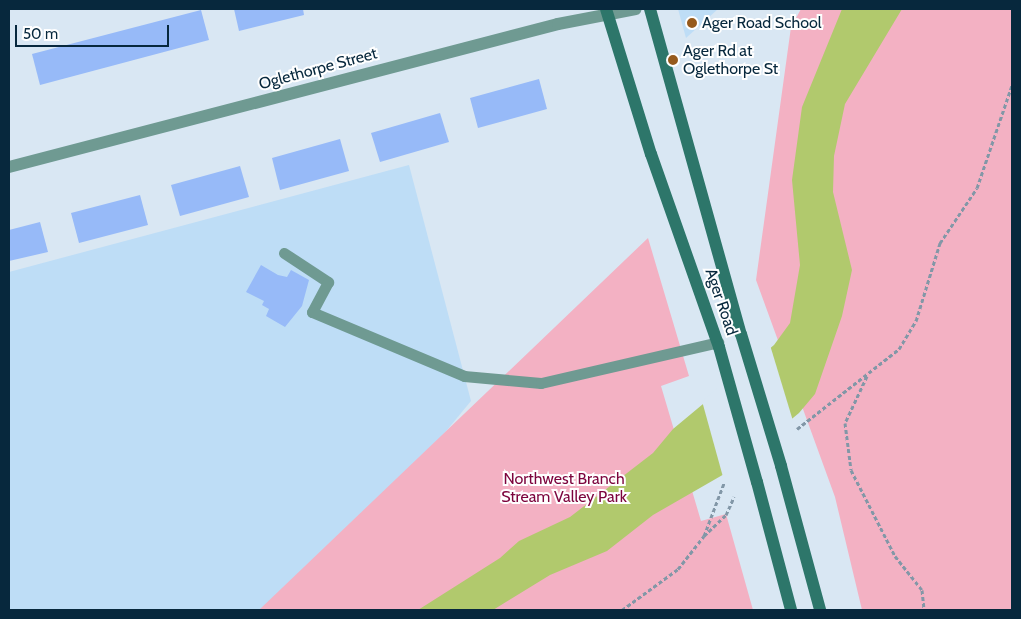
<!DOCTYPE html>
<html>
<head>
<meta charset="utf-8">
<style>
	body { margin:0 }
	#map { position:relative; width:1021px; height:619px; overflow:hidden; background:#d9e7f3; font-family:Cabin,sans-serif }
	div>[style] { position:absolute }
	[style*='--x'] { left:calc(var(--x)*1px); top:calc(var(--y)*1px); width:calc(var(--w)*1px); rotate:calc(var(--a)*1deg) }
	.built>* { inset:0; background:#beddf6 }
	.green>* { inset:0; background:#f3b1c3 }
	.water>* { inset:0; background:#b1c96d }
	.pier>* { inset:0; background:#d9e7f3 }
	.building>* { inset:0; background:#97baf8 }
	.path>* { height:3px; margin-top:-1.5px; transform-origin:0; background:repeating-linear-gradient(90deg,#8297a7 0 4px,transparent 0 6.5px) }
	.service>* { height:11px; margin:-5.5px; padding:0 5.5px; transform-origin:5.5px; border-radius:5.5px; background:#6f9a92 }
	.minor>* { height:12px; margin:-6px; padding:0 6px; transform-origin:6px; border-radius:6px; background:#6f9a92 }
	.secondary>* { height:12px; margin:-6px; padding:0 6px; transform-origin:6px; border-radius:6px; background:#2d766a }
	.secondary-bridge>* { height:12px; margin:-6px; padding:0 6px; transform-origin:6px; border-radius:6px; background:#2d766a }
	.dots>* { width:14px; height:14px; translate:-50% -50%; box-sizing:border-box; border:2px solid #fff; border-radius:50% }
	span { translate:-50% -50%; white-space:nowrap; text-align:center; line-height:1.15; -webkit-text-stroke:4px #fff; paint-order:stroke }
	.poi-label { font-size:16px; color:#07283d }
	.left { translate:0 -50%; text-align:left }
	.street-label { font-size:16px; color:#07283d }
	.park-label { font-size:16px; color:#7c043d }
	.frame { position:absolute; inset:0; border:10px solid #07283d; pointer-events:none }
	.scale { position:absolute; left:15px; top:25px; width:154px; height:22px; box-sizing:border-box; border:2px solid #07283d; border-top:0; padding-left:6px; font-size:15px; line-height:18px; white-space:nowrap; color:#07283d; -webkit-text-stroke:4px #fff; paint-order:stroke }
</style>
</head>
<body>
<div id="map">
	<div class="built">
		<i style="clip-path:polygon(678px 9px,718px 9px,686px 38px)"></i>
		<i style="clip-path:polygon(409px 165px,471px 401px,304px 603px,296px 610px,9px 610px,9px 272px)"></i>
	</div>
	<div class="green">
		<i style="clip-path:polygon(801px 9px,1012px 9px,1012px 610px,862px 610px,835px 497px,756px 280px,791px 27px)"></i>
		<i style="clip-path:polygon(648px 238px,689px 376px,661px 386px,701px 521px,726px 514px,753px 610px,259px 610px)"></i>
	</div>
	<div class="water">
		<i style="clip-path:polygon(842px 9px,902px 9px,845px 104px,834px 156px,833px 192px,852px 270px,842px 316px,815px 394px,799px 413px,726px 473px,653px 515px,607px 551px,550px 575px,493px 610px,418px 610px,500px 558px,519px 541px,570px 517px,653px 453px,673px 429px,774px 345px,790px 323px,800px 265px,792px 180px,802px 107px)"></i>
	</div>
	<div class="pier">
		<i style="clip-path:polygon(770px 345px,793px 421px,723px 477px,702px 401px)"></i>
	</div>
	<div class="building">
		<i style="clip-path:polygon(234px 9px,303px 9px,304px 15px,239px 31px)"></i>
		<i style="clip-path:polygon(201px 10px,209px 40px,40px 85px,32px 54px)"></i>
		<i style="clip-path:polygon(539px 79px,547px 109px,478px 128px,470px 98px)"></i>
		<i style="clip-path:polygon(440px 113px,449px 142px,380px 162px,371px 133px)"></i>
		<i style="clip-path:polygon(340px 139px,349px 171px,280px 190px,272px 158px)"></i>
		<i style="clip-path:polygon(240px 166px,249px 197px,180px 216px,171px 185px)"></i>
		<i style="clip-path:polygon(140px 195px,148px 225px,79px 243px,71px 213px)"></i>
		<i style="clip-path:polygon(40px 222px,48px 252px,9px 261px,9px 230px)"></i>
		<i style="clip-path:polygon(261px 265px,278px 275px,287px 277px,291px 270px,309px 280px,302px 306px,285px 327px,266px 316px,269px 309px,262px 305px,264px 301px,246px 292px)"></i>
	</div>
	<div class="path">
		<i style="--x:867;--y:376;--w:52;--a:115.1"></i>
		<i style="--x:845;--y:423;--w:47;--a:82.7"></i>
		<i style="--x:851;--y:470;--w:97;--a:62.9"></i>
		<i style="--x:895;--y:556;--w:43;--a:51.5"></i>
		<i style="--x:922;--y:590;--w:20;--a:84"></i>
		<i style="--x:797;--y:429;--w:130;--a:-38.1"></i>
		<i style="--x:899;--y:349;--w:33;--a:-59"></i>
		<i style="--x:916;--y:321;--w:82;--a:-72.9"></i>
		<i style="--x:940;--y:243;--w:66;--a:-56.1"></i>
		<i style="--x:977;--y:188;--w:109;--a:-71.2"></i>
		<i style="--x:704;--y:536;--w:30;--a:-44"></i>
		<i style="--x:726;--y:515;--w:20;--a:-66"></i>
		<i style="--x:622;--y:610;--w:69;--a:-36.2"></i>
		<i style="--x:678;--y:569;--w:42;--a:-51.8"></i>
		<i style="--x:704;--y:536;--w:57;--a:-69.3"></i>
	</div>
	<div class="service">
		<i style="--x:284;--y:253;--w:53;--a:33.4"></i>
		<i style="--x:328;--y:282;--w:34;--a:118"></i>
		<i style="--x:312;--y:312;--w:165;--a:22.8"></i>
		<i style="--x:464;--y:376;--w:77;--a:5.2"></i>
		<i style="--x:541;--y:383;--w:182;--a:-13"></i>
	</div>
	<div class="minor">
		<i style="--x:9;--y:167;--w:567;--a:-14.6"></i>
		<i style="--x:558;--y:24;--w:79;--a:-10.9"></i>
	</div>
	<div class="secondary">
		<i style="--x:606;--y:9;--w:152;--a:72.8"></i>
		<i style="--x:651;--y:154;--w:205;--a:70.6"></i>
		<i style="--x:650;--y:9;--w:337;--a:74.4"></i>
		<i style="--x:781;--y:466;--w:149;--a:74.8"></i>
		<i style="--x:757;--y:482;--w:132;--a:75.1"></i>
	</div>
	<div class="secondary-bridge">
		<i style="--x:741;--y:334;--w:138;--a:73.1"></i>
		<i style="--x:719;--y:347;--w:140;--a:74.3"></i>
	</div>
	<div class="dots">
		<i style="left:692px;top:23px;background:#965a1c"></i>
		<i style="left:673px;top:60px;background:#965a1c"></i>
	</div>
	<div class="poi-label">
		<span class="left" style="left:702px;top:23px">Ager Road School</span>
		<span class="left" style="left:683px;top:60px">Ager Rd at<br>Oglethorpe St</span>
	</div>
	<div class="street-label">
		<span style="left:318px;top:69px;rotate:-15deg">Oglethorpe Street</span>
		<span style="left:721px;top:302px;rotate:71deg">Ager Road</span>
	</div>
	<div class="park-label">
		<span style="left:564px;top:488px">Northwest Branch<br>Stream Valley Park</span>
	</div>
	<div class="frame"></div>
	<div class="scale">50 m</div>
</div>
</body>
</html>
